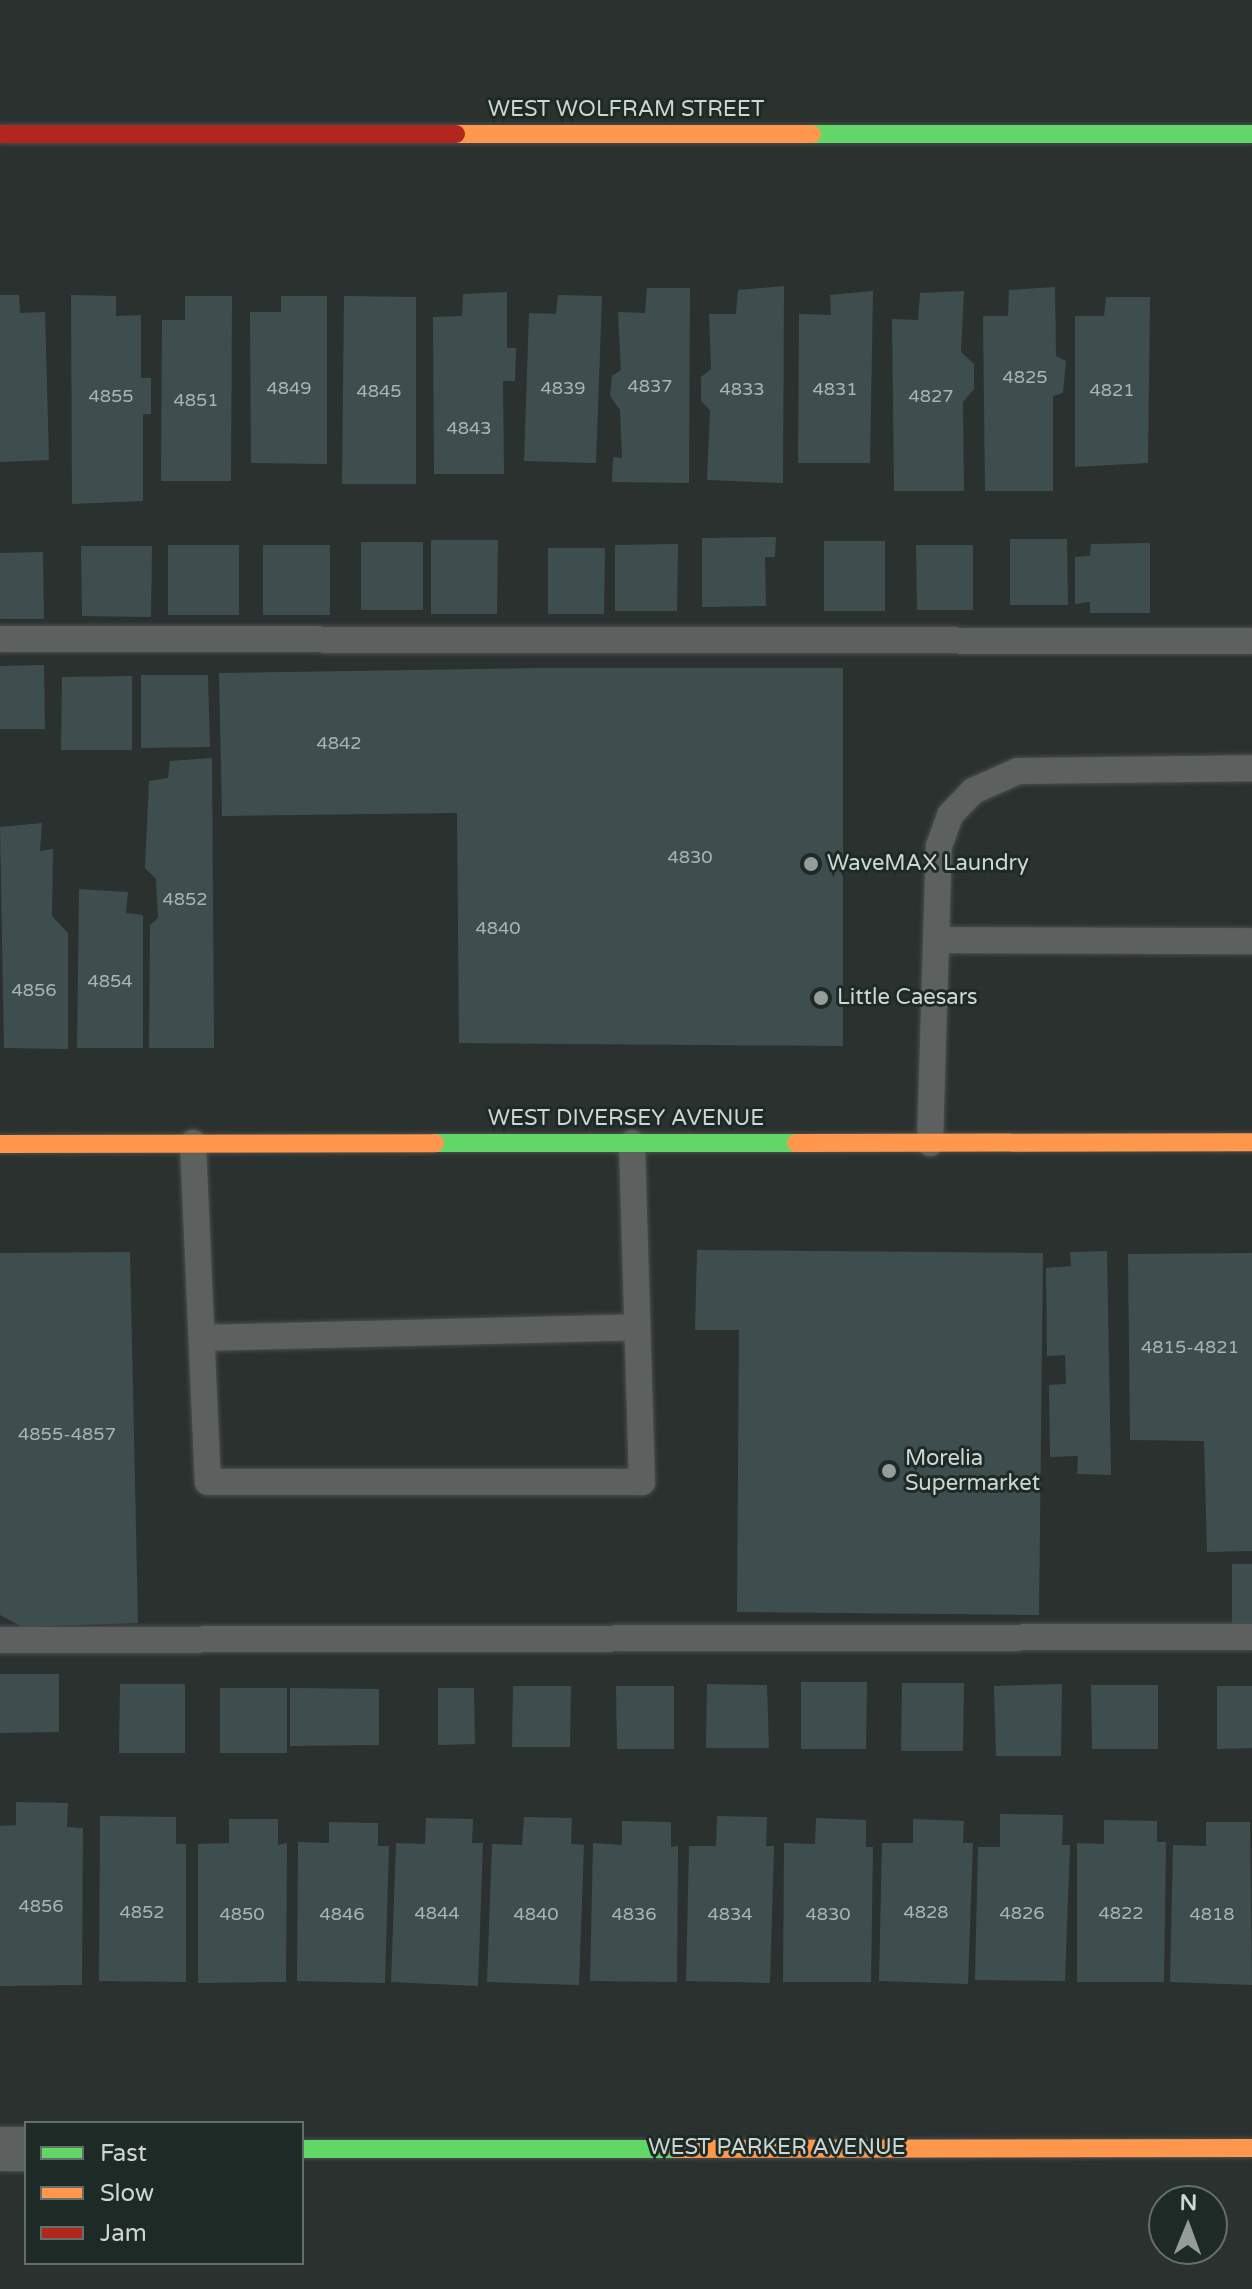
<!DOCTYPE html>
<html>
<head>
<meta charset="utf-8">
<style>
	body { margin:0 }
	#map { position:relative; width:1252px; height:2289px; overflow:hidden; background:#2b312f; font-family:"Varela Round",sans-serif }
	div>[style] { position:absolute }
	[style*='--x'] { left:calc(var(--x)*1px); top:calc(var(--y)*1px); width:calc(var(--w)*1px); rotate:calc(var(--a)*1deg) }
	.building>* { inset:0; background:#3e4e4f }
	.roads { filter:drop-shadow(0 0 2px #484e4c) drop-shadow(0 0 2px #484e4c) }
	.lane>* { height:26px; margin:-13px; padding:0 13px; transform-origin:13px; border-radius:13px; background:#5c615f }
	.street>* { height:44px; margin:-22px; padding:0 22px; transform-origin:22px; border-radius:22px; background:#5c615f }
	.fast>* { height:18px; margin:-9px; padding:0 9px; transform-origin:9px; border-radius:9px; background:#63d668 }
	.slow>* { height:18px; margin:-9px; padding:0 9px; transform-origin:9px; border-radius:9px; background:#ff974d }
	.jam>* { height:18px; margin:-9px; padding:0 9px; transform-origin:9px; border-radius:9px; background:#b3261e }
	.dots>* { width:22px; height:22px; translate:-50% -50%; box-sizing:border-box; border:4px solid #1e2a26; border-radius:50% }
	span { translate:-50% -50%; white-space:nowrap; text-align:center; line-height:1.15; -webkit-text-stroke:6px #1e2a26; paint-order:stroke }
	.number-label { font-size:18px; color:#aab4b3 }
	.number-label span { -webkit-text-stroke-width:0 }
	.street-label { font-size:22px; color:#ced6d4 }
	.poi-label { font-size:22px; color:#ced6d4 }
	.left { translate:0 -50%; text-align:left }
	.legend { position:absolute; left:24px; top:2121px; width:280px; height:144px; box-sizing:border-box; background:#1e2a26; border:2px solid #646f6c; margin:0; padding:10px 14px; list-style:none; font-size:24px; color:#ced6d4 }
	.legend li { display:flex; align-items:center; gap:16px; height:40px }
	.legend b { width:40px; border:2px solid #646f6c }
	.north { position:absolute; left:1148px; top:2185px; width:80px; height:80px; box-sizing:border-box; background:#1e2a26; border:2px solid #646f6c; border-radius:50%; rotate:1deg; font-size:22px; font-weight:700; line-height:32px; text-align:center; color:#ced6d4 }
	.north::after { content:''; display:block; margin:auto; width:28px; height:36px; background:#959c9a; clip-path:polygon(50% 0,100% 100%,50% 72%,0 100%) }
</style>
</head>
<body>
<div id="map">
	<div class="building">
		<i style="clip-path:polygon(784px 286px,783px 483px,707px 480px,710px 410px,701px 401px,701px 377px,711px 369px,709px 314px,736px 314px,738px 290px)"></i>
		<i style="clip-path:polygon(1055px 287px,1056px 356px,1066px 361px,1063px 393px,1053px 396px,1053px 491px,985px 491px,983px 316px,1008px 316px,1009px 290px)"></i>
		<i style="clip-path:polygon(647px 288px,690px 288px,689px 483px,612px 482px,613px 457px,622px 458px,620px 410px,610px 396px,612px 376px,621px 370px,618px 312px,645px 313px)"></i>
		<i style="clip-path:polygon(873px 291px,870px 463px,798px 463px,799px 314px,831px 315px,830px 295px)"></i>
		<i style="clip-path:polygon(964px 291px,961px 352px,974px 364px,974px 389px,963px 402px,964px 491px,894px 491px,892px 319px,918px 320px,920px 293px)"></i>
		<i style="clip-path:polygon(507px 292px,507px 348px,516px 348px,515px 381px,503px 381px,504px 474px,434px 474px,433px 317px,462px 316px,463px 294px)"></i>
		<i style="clip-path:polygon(0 295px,19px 295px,20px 313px,45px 312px,49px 460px,0 462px)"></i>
		<i style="clip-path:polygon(71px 295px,116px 296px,116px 316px,141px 315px,141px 378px,151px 378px,151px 414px,143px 414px,143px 501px,72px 504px)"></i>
		<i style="clip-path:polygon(558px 295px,602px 296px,596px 463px,524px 461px,529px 313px,556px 314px)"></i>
		<i style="clip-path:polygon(185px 296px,232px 296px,231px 481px,161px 481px,162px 320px,185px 320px)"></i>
		<i style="clip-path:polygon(281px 296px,327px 296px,327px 464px,251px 463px,250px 312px,281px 312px)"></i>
		<i style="clip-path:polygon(344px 296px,416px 297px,416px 484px,342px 484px)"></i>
		<i style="clip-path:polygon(1106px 297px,1150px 297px,1148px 463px,1075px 467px,1075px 316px,1104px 316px)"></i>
		<i style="clip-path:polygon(776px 537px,775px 557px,765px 557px,766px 606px,702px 607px,702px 538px)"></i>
		<i style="clip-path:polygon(1010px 539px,1067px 539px,1068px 605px,1010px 605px)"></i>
		<i style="clip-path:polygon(431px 540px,498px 540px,497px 614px,431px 614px)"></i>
		<i style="clip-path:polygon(824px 541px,885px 541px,885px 611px,824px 611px)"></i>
		<i style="clip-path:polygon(361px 542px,423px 542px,423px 610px,361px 610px)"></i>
		<i style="clip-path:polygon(1150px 543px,1150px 613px,1090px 613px,1090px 602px,1075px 604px,1075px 557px,1090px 556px,1091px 544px)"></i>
		<i style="clip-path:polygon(678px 544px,677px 611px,615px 611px,615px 545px)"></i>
		<i style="clip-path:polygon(168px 545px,239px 545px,239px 615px,168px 615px)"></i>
		<i style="clip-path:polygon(263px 545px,330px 545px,330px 615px,263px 615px)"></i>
		<i style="clip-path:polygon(916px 545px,973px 545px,973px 610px,917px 610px)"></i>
		<i style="clip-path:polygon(81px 546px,152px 546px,151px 617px,82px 616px)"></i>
		<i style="clip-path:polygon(548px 548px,605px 548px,604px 614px,548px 614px)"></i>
		<i style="clip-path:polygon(43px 552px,44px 619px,0 619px,0 553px)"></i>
		<i style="clip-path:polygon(44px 665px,45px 729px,0 729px,0 666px)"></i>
		<i style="clip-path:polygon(537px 668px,843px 668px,843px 1046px,459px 1043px,457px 813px,222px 816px,219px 673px)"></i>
		<i style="clip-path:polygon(141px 675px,208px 675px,210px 747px,141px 748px)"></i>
		<i style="clip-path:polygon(132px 676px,132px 750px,61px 750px,62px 677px)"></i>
		<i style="clip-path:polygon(212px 758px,214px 1048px,149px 1048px,150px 925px,158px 918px,156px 879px,145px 868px,149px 781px,168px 778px,170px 761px)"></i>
		<i style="clip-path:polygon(42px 823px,40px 851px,53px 849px,52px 916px,68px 933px,68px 1049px,4px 1048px,0 827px)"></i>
		<i style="clip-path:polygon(79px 889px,128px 892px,126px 913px,143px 915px,143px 1048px,77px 1048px)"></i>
		<i style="clip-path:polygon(697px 1250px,1043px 1253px,1039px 1615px,737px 1612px,739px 1330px,695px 1330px)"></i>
		<i style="clip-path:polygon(1107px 1251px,1111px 1475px,1077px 1474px,1078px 1456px,1050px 1457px,1049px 1385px,1066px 1384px,1065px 1355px,1047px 1356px,1046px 1268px,1071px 1266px,1070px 1252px)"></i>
		<i style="clip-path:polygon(130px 1252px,138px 1623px,22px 1627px,0 1615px,0 1253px)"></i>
		<i style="clip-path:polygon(1252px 1253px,1252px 1551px,1207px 1552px,1204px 1441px,1130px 1440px,1128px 1254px)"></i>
		<i style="clip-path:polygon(1232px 1564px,1252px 1564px,1252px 1624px,1232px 1624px)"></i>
		<i style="clip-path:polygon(0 1674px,59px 1674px,59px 1732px,0 1733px)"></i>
		<i style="clip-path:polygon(801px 1682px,867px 1682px,866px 1749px,801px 1749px)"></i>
		<i style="clip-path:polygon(902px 1683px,964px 1683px,963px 1751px,901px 1751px)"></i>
		<i style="clip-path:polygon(120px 1684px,185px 1684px,185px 1753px,119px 1753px)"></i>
		<i style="clip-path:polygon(707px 1684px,767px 1685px,769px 1748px,706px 1748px)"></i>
		<i style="clip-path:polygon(1062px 1684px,1061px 1756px,996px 1756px,994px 1686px)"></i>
		<i style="clip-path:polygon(1091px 1685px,1158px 1685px,1158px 1749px,1092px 1749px)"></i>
		<i style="clip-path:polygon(513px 1686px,571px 1686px,570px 1747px,512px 1747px)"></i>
		<i style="clip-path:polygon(616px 1686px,674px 1686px,674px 1749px,617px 1749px)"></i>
		<i style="clip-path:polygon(1217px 1686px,1252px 1686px,1252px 1748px,1217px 1749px)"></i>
		<i style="clip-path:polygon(220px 1688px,287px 1688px,287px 1753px,220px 1753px)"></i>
		<i style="clip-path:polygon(290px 1688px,379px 1689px,379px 1745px,290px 1746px)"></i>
		<i style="clip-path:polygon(438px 1688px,474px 1688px,475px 1744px,438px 1745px)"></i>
		<i style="clip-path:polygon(16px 1802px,68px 1803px,67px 1827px,83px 1828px,82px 1985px,0 1986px,0 1826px,16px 1825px)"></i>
		<i style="clip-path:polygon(1000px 1814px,1063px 1815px,1062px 1845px,1070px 1845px,1065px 1981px,975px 1980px,978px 1847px,1000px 1847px)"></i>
		<i style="clip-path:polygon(100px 1816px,176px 1817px,176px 1844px,186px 1844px,186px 1982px,99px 1981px)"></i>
		<i style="clip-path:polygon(717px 1816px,767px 1817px,766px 1846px,774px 1846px,770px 1983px,686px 1981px,689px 1846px,716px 1846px)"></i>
		<i style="clip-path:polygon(524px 1817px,572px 1818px,571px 1844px,584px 1845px,579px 1985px,487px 1982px,492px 1844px,522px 1845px)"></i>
		<i style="clip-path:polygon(426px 1818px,473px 1819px,472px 1843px,483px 1843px,478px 1986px,391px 1982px,396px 1843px,425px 1844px)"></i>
		<i style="clip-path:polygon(816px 1818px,866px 1820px,866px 1847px,873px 1847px,871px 1982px,783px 1982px,784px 1843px,815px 1844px)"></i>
		<i style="clip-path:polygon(229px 1819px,278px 1819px,278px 1845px,287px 1843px,286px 1982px,198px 1983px,198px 1844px,229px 1843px)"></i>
		<i style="clip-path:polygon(913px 1819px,964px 1821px,963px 1843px,973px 1843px,968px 1984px,879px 1981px,882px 1843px,913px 1843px)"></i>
		<i style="clip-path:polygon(1104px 1820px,1157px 1821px,1157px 1842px,1166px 1842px,1164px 1982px,1077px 1982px,1077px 1843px,1104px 1844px)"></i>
		<i style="clip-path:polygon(622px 1821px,671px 1822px,671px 1847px,678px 1846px,677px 1982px,590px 1981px,593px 1843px,622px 1845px)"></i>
		<i style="clip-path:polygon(329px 1822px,378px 1823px,378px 1846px,389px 1846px,385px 1983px,297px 1981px,298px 1842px,329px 1843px)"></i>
		<i style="clip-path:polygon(1206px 1822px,1250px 1822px,1252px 1985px,1170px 1982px,1173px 1845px,1206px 1846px)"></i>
	</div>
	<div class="roads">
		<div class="lane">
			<i style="--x:0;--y:639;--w:1252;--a:0.09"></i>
			<i style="--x:936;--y:940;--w:316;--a:0.2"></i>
			<i style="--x:193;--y:1143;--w:339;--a:87.5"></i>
			<i style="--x:208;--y:1482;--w:434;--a:0"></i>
			<i style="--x:642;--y:1482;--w:339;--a:-91.7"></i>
			<i style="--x:930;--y:1143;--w:297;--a:-88.3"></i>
			<i style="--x:939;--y:846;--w:33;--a:-70"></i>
			<i style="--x:950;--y:815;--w:33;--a:-46"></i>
			<i style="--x:973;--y:791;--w:49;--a:-24"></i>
			<i style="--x:1018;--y:771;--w:234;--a:-0.7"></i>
			<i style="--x:202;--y:1338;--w:435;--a:-1.4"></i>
			<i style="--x:0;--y:1640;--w:1252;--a:-0.14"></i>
		</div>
		<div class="street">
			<i style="--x:0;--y:2149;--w:26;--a:0"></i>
		</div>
		<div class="fast">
			<i style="--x:812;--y:134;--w:440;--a:0"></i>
			<i style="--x:435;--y:1143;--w:361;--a:0"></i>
			<i style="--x:302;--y:2149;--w:374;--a:0"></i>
		</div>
		<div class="slow">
			<i style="--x:456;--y:134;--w:356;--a:0"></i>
			<i style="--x:796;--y:1143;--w:456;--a:-0.1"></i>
			<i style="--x:0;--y:1144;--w:435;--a:-0.1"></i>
			<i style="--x:676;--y:2149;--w:576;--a:-0.1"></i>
		</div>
		<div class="jam">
			<i style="--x:0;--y:134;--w:456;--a:0"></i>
		</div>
	</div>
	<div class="dots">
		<i style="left:811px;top:864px;background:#959c9a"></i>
		<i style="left:821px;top:998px;background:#959c9a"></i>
		<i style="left:889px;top:1471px;background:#959c9a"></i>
	</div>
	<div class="number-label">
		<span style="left:1025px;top:377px">4825</span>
		<span style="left:650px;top:386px">4837</span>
		<span style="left:289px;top:388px">4849</span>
		<span style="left:563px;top:388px">4839</span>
		<span style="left:742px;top:389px">4833</span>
		<span style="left:835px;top:389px">4831</span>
		<span style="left:1112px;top:390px">4821</span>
		<span style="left:379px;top:391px">4845</span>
		<span style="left:111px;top:396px">4855</span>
		<span style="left:931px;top:396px">4827</span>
		<span style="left:196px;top:400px">4851</span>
		<span style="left:469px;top:428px">4843</span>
		<span style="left:339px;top:743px">4842</span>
		<span style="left:690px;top:857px">4830</span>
		<span style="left:185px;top:899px">4852</span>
		<span style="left:498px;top:928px">4840</span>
		<span style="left:110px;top:981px">4854</span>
		<span style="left:34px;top:990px">4856</span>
		<span style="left:1190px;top:1347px">4815-4821</span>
		<span style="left:67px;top:1434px">4855-4857</span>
		<span style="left:41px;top:1906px">4856</span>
		<span style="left:142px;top:1912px">4852</span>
		<span style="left:926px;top:1912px">4828</span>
		<span style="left:437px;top:1913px">4844</span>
		<span style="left:1022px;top:1913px">4826</span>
		<span style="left:1121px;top:1913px">4822</span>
		<span style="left:242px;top:1914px">4850</span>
		<span style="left:342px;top:1914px">4846</span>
		<span style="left:536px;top:1914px">4840</span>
		<span style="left:634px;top:1914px">4836</span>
		<span style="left:730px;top:1914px">4834</span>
		<span style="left:828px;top:1914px">4830</span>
		<span style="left:1212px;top:1914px">4818</span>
	</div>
	<div class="street-label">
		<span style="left:626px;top:110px">WEST WOLFRAM STREET</span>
		<span style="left:626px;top:1119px">WEST DIVERSEY AVENUE</span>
		<span style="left:777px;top:2148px">WEST PARKER AVENUE</span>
	</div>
	<div class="poi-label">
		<span class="left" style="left:827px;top:864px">WaveMAX Laundry</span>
		<span class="left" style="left:837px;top:998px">Little Caesars</span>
		<span class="left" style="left:905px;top:1471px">Morelia<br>Supermarket</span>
	</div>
	<ul class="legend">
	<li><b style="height:10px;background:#63d668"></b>Fast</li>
	<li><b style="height:10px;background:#ff974d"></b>Slow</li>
	<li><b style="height:10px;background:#b3261e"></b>Jam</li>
	</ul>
	<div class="north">N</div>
</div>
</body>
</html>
